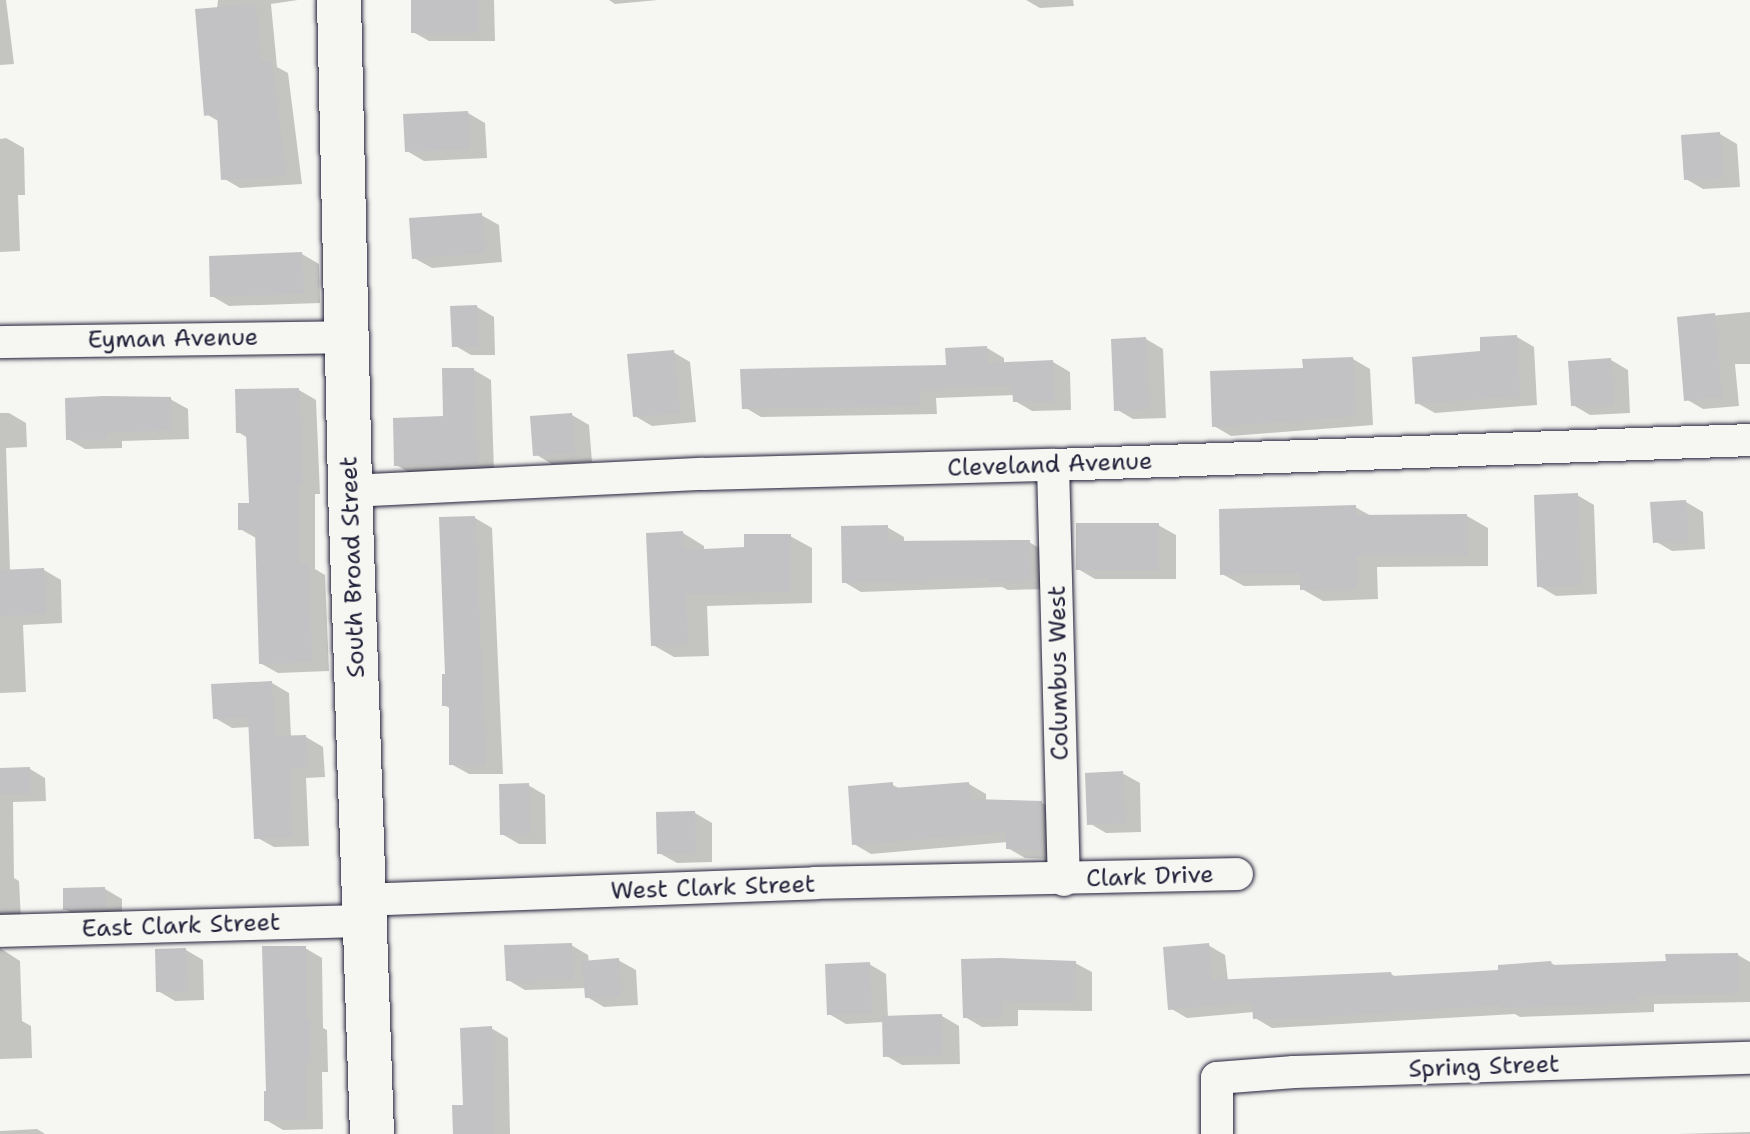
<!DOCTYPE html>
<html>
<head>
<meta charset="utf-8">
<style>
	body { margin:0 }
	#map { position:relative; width:1750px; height:1134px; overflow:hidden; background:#f6f6f2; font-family:"Shantell Sans",sans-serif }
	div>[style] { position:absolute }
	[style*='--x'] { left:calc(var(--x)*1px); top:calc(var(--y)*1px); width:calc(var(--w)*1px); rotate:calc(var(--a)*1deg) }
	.shadow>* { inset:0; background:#0003 }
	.building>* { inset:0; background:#c2c2c4 }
	.roads { filter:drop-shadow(0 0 2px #22223b) drop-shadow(0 0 2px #22223b) }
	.street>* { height:32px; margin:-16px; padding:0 16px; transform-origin:16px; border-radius:16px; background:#f6f6f2 }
	.secondary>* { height:44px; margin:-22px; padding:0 22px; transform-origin:22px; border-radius:22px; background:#f6f6f2 }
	span { translate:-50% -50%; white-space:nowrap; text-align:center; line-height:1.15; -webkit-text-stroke:6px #f6f6f2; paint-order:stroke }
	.street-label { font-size:24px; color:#22223b }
</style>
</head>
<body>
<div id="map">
	<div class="shadow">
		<i style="clip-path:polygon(0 0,6px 0,14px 64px,0 65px)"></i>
		<i style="clip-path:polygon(218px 0,298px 0,271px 4px,277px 67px,288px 73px,302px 184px,240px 188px,223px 178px,220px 122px,206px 114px)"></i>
		<i style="clip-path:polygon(413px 0,494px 0,495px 41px,429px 41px,413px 32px)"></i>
		<i style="clip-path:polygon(609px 0,658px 0,615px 4px)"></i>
		<i style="clip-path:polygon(1026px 0,1073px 0,1074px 6px,1040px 8px)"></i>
		<i style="clip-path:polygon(468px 113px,485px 123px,487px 158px,424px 161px,407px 151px)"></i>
		<i style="clip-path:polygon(1720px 134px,1737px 144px,1740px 187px,1703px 189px,1686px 179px)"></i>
		<i style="clip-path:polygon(6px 138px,24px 148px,25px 195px,18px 195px,20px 251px,0 252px,0 139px)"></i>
		<i style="clip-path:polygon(481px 215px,499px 225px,502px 262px,432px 268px,414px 258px)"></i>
		<i style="clip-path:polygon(302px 254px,319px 264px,320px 303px,229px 306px,212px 296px)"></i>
		<i style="clip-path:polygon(477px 307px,494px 317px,495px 355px,471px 355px,454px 345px)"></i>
		<i style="clip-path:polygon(1750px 312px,1750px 364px,1735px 364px,1739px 406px,1703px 409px,1686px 399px,1679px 319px)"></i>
		<i style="clip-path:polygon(1517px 337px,1534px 347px,1537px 405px,1435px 413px,1417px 403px,1482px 353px)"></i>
		<i style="clip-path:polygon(1146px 339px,1163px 349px,1166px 418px,1133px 419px,1116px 409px)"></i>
		<i style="clip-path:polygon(987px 348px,1004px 358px,1004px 364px,1053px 362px,1070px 372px,1071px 410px,1032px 411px,1015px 401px,1015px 395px,936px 398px,937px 414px,761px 417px,744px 407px,948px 367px)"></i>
		<i style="clip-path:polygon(673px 352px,690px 362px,696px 422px,652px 426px,635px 416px)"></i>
		<i style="clip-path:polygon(1353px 359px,1370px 369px,1373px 425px,1231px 436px,1214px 426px,1305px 370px)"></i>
		<i style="clip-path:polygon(1611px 360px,1628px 370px,1630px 413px,1590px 415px,1573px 405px)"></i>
		<i style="clip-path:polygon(474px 370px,491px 380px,494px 472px,414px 475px,396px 465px,445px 418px)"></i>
		<i style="clip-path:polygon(299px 390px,316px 400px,320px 494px,315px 494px,315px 569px,325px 575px,329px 671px,278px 673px,260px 663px,258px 539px,240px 529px,251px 505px,248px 438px,238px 432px)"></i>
		<i style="clip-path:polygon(170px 399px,188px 409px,189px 439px,122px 441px,122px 448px,85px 449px,68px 439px)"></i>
		<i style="clip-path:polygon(0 413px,9px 413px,26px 423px,27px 447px,6px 448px,10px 571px,44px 570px,61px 580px,62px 623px,23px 625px,26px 692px,0 693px)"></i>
		<i style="clip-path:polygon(572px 415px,589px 425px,592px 462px,552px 464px,535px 454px)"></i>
		<i style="clip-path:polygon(1577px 495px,1594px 505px,1597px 594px,1556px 596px,1539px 586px)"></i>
		<i style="clip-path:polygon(1686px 502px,1703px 512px,1705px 549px,1672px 551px,1655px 541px)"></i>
		<i style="clip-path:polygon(1355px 507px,1373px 517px,1467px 516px,1488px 528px,1488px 566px,1377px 567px,1378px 599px,1323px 601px,1302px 589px,1302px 585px,1244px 586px,1222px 574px)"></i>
		<i style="clip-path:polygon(475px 518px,492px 528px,503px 774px,469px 774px,451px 764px,451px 709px,444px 705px)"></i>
		<i style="clip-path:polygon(1158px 525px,1176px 535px,1176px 579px,1095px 579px,1078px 569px)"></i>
		<i style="clip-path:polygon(887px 527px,904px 537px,904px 543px,1029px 542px,1046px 552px,1048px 589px,1008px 590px,1002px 587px,861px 592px,844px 582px)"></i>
		<i style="clip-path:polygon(683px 533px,704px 546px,704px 551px,746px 549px,790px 536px,812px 548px,812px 603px,707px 606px,709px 656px,674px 657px,653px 645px)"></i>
		<i style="clip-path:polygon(272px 683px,289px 693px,291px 738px,306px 737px,323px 747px,325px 777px,306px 778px,309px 846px,274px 847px,256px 837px,250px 727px,232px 728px,215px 718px)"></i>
		<i style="clip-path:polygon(30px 769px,45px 778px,46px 801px,13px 802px,14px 878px,19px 881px,21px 920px,0 933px,0 770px)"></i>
		<i style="clip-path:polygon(1122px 773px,1140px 783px,1141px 832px,1106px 833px,1089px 823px)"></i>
		<i style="clip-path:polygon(969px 784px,986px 794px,986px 801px,1042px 803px,1059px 813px,1058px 859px,1025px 858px,1008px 848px,1008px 842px,871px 854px,854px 844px,893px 785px,900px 789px)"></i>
		<i style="clip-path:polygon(528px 785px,545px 795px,546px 844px,519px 844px,502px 834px)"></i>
		<i style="clip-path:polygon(695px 813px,712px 823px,712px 862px,677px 863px,659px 853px)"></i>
		<i style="clip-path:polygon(105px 889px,122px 899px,122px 918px,82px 919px,65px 909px)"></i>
		<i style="clip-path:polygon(571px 945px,588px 955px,589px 963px,618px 960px,636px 970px,638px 1005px,604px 1007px,587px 997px,586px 988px,525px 990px,508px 980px)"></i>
		<i style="clip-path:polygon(1208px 945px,1225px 955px,1228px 981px,1391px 974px,1398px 978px,1500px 972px,1551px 963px,1558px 967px,1668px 963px,1738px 955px,1750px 962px,1750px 1002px,1654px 1004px,1654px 1012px,1520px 1017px,1515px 1014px,1272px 1028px,1255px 1018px,1254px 1012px,1187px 1018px,1170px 1008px)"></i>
		<i style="clip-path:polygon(0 948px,20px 961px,22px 1021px,31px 1026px,32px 1058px,0 1059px)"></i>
		<i style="clip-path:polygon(305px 948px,322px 958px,323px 1028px,327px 1030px,328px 1072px,322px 1072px,323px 1129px,283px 1130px,266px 1120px)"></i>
		<i style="clip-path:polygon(186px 950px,203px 960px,204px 1000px,175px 1001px,158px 991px)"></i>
		<i style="clip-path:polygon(1075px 963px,1092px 972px,1092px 1011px,1018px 1010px,1018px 1026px,982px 1027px,965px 1017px)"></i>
		<i style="clip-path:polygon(869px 964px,886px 974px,888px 1018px,942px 1016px,959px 1026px,960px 1064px,902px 1065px,885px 1055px,884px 1022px,846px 1024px,829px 1014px)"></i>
		<i style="clip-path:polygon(491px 1028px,508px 1038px,510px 1134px,455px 1134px)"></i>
		<i style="clip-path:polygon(37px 1129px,45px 1134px,0 1134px,0 1131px)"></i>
		<i style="clip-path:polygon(1750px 1132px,1750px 1134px,1678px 1134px)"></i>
	</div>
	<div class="building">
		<i style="clip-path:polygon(411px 0,479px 0,479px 33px,411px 33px)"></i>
		<i style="clip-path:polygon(256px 4px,261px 62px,272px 61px,286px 176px,221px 180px,217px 114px,204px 116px,195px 9px)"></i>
		<i style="clip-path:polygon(468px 111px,470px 149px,405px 152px,403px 114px)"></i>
		<i style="clip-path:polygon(1720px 132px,1723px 178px,1684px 180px,1681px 135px)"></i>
		<i style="clip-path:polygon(482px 213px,485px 253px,412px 259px,409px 218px)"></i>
		<i style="clip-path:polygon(302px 252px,304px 294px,210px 297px,209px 256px)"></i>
		<i style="clip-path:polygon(477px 305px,479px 346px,452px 347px,450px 306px)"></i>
		<i style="clip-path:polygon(1715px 313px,1722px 397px,1684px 401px,1677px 317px)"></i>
		<i style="clip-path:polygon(1517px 335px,1520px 396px,1415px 404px,1412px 357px,1480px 351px,1480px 337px)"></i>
		<i style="clip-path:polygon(1146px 337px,1149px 409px,1114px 411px,1111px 339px)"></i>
		<i style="clip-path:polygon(987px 346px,988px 363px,1053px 360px,1055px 401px,1013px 402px,1012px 385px,920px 389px,920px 406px,742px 409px,740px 369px,946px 365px,945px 348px)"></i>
		<i style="clip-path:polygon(674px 350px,680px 413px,633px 417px,627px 354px)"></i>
		<i style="clip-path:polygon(1353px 357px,1356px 416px,1212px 427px,1210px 371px,1303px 368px,1302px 359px)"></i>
		<i style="clip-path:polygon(1611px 358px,1614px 404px,1571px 406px,1568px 361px)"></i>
		<i style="clip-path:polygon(442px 368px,474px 368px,477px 464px,394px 466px,393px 418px,443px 416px)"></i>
		<i style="clip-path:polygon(299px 388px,303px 485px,299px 485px,299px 563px,309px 563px,312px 662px,259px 664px,255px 530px,238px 530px,238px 503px,249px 503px,246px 433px,236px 433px,235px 389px)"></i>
		<i style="clip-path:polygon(104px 396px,171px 397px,172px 430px,106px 433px,106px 439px,66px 440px,65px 398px)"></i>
		<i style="clip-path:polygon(572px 413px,575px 453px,533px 456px,530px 416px)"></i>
		<i style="clip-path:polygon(1578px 493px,1581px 585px,1537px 587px,1534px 495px)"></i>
		<i style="clip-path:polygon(1686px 500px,1689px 540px,1653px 543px,1650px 502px)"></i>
		<i style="clip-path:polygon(1356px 505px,1356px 515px,1467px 514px,1468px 555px,1357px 556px,1357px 588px,1300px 590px,1300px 573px,1220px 575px,1219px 509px)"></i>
		<i style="clip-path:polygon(475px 516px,486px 765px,449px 765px,449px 706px,442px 706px,442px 674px,445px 674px,439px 517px)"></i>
		<i style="clip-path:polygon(1076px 523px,1159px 523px,1159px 570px,1076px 570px)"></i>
		<i style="clip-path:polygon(888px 525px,888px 541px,1030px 540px,1031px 580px,989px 582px,989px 578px,842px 583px,841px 526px)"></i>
		<i style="clip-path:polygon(683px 531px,684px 550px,744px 547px,744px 534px,791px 534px,791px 592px,686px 594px,688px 644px,651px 646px,646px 533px)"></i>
		<i style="clip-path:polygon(44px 568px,46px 614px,0 616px,0 570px)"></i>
		<i style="clip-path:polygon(272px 681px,275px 736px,306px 735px,308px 768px,290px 769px,292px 837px,254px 839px,248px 718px,213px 719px,211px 684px)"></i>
		<i style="clip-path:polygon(30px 767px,31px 793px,0 794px,0 768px)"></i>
		<i style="clip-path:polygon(1123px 771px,1125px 823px,1087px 825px,1085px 773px)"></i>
		<i style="clip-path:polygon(893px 782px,893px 788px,969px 782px,970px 799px,1042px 801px,1041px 850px,1006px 849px,1006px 832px,852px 845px,848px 786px)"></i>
		<i style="clip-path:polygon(529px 783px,530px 835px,500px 835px,499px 784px)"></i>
		<i style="clip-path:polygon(695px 811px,696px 853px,657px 854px,656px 812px)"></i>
		<i style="clip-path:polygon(105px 887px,106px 909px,63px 910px,63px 888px)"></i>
		<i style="clip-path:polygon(572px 943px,573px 979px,506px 981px,504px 945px)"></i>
		<i style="clip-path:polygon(1209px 943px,1212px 980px,1391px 972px,1392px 976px,1498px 970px,1498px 965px,1551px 961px,1552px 965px,1666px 961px,1665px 954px,1738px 953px,1739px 993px,1637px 995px,1638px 1003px,1501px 1008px,1501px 1005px,1324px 1017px,1253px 1019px,1252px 1002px,1168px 1010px,1163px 947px)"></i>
		<i style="clip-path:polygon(262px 946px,306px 946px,306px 1019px,311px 1019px,311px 1063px,305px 1063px,306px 1120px,264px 1121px,264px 1091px,266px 1091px)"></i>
		<i style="clip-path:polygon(186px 948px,188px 992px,156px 992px,155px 949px)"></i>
		<i style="clip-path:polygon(619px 958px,621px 996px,585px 998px,582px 961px)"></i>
		<i style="clip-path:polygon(1000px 958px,1076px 961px,1075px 1002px,1001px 1001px,1002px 1017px,963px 1018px,961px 959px)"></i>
		<i style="clip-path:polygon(870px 962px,872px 1013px,827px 1015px,825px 964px)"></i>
		<i style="clip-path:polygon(942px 1014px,943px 1055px,883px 1057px,882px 1016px)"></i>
		<i style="clip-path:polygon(492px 1026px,494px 1134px,453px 1134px,452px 1105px,463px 1105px,460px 1028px)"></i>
	</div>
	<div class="roads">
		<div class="street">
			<i style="--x:0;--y:342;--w:346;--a:-0.8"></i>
			<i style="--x:1053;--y:465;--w:415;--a:88.5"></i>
			<i style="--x:350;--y:491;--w:353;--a:-2.8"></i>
			<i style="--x:703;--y:474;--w:350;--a:-1.5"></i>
			<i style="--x:1053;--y:465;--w:697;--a:-2.05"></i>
			<i style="--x:362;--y:900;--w:453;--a:-2.1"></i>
			<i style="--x:815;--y:883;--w:422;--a:-1.2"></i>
			<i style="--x:0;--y:931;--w:363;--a:-1.6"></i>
			<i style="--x:1217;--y:1134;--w:56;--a:-90"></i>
			<i style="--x:1217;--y:1078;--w:77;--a:-4.5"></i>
			<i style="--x:1294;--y:1072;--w:456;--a:-1.8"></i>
		</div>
		<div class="secondary">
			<i style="--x:339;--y:0;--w:491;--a:88.7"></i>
			<i style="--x:350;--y:491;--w:643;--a:88.04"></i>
		</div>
	</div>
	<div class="street-label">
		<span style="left:173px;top:339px;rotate:-1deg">Eyman Avenue</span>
		<span style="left:1050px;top:465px;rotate:-2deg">Cleveland Avenue</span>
		<span style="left:353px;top:567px;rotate:-92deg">South Broad Street</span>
		<span style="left:1059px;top:673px;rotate:-91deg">Columbus West</span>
		<span style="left:1150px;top:877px;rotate:-2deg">Clark Drive</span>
		<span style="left:713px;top:888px;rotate:-2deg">West Clark Street</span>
		<span style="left:181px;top:926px;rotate:-2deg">East Clark Street</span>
		<span style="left:1484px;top:1067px;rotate:-2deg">Spring Street</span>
	</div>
</div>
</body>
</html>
